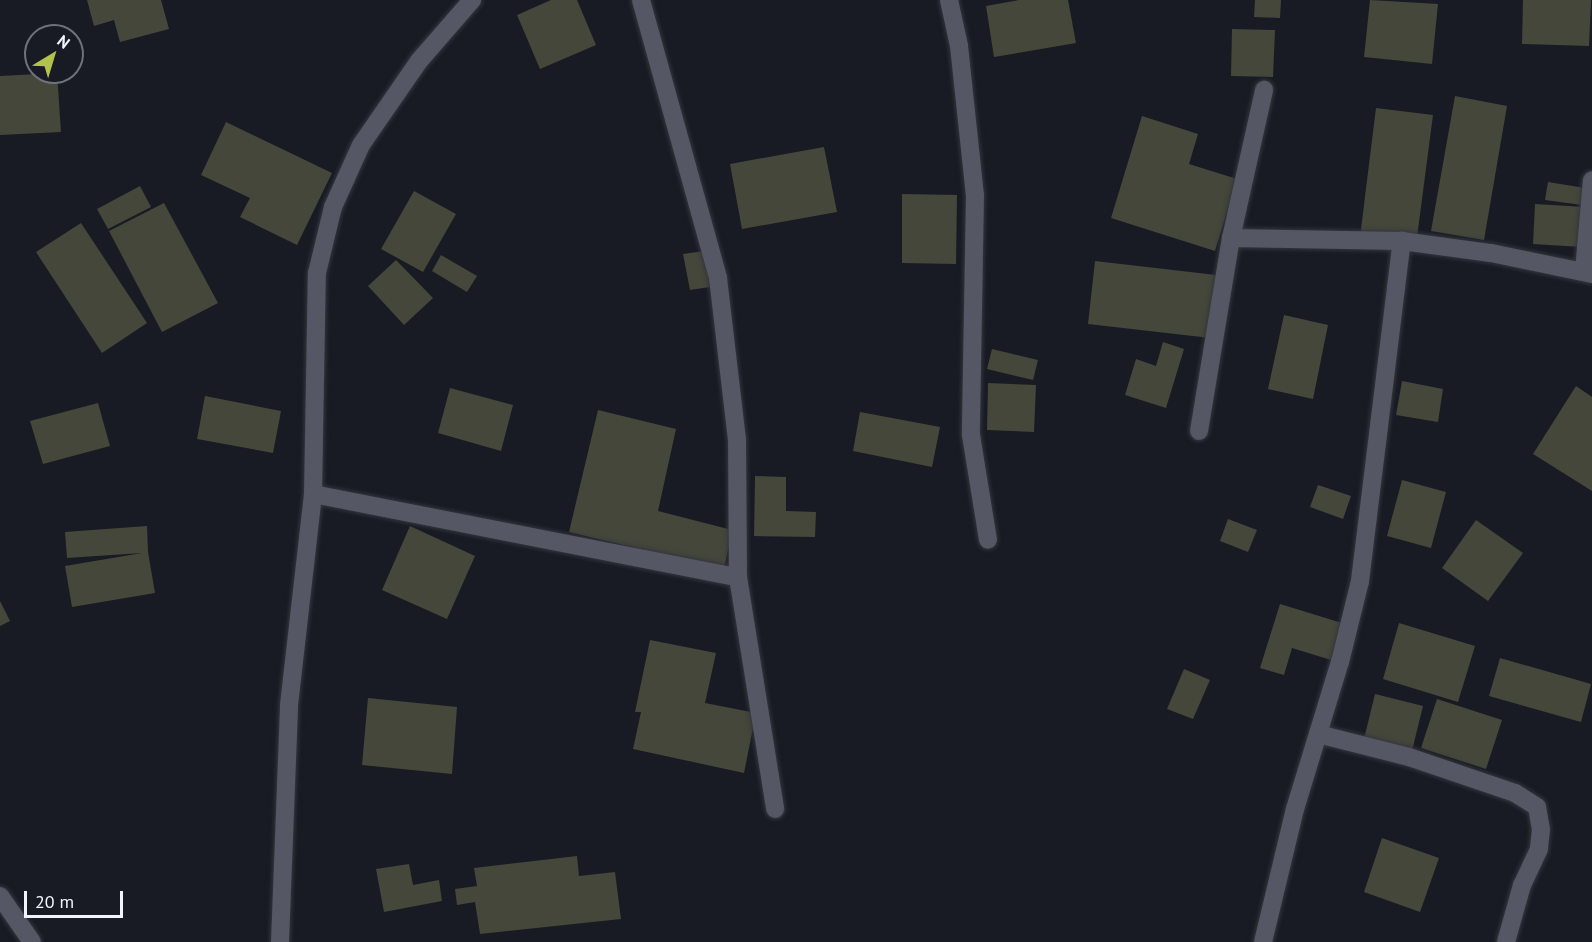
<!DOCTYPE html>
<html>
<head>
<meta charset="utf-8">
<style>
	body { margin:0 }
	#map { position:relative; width:1592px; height:942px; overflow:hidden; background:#181b24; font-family:"PT Sans",sans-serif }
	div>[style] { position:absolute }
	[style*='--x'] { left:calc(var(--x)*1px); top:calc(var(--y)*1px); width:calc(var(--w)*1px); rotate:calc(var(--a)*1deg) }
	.building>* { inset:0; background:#45473b }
	.roads { filter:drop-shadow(0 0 2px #34363d) drop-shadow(0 0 2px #34363d) }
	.minor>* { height:18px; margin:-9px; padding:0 9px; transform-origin:9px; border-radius:9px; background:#555864 }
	span { translate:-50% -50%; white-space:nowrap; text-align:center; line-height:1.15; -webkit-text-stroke:6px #181b24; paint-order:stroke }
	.north { position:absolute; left:24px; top:24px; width:60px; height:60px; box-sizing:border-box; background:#181b24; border:2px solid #6f727a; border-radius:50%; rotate:38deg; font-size:16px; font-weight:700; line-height:24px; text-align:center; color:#f2f4fb }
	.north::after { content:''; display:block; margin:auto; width:21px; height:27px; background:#b2c34c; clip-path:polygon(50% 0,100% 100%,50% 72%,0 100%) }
	.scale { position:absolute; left:24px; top:891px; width:99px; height:27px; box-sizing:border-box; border:3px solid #f2f4fb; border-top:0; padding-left:8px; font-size:18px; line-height:21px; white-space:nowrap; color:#f2f4fb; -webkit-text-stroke:4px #181b24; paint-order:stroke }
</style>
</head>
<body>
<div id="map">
	<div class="building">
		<i style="clip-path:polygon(87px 0,161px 0,169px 29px,120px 42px,114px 20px,94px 26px)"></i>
		<i style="clip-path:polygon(551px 0,577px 0,596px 45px,540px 69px,517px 15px)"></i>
		<i style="clip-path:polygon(1019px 0,1068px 0,1076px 43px,994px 57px,986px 6px)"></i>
		<i style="clip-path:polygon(1255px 0,1281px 0,1280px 18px,1254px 17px)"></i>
		<i style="clip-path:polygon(1370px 0,1438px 4px,1432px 64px,1364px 57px)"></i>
		<i style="clip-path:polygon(1523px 0,1591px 0,1589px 46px,1522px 44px)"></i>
		<i style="clip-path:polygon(1232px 29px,1275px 30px,1273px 77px,1231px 76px)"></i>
		<i style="clip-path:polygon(57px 73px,61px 132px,0 135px,0 76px)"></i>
		<i style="clip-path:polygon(1455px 96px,1507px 106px,1484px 240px,1431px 231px)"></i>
		<i style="clip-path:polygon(1376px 108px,1433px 115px,1416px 245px,1360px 237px)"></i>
		<i style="clip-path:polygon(1142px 116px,1198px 134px,1189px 164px,1237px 179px,1215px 251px,1111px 218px)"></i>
		<i style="clip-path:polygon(226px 122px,332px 173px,297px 245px,240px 217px,250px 198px,201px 175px)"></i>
		<i style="clip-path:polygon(824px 147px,837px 212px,742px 229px,730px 164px)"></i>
		<i style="clip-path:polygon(1548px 182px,1585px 188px,1582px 205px,1545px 200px)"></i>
		<i style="clip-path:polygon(140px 186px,151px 207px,108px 229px,97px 209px)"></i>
		<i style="clip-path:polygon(414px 191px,456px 214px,423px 272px,381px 249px)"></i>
		<i style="clip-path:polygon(902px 194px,957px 195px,956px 264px,902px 263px)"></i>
		<i style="clip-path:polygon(164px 203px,218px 303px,162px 332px,109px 231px)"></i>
		<i style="clip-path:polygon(1535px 204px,1585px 207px,1582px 247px,1533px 244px)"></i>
		<i style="clip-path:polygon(81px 223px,147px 323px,102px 353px,36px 252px)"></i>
		<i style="clip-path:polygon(704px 251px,710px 287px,690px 290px,683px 254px)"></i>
		<i style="clip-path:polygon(441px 255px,477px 276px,467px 292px,432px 271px)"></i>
		<i style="clip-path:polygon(396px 260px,433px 298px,404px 325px,368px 286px)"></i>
		<i style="clip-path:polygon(1095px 261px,1225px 276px,1219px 339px,1088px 324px)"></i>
		<i style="clip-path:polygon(1284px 315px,1328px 325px,1313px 399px,1268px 389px)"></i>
		<i style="clip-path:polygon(1163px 342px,1184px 349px,1166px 408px,1125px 395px,1136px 359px,1156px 366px)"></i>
		<i style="clip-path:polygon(992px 349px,1038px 360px,1033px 380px,987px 369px)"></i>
		<i style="clip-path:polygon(1402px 381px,1443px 389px,1438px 422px,1396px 415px)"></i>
		<i style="clip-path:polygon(988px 383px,1036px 385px,1034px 432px,987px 430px)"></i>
		<i style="clip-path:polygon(1576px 386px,1592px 397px,1592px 491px,1533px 454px)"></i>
		<i style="clip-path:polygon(450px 388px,513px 405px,501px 451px,438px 433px)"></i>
		<i style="clip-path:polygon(205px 396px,281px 411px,273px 453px,197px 439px)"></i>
		<i style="clip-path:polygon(98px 403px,110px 446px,43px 464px,30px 421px)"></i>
		<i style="clip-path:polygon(598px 410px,676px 429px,658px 511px,732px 530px,724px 569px,569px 532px)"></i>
		<i style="clip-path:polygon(860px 412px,940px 427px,932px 467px,853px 451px)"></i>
		<i style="clip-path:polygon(755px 476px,786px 477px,786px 511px,816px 512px,815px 537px,754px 536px)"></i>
		<i style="clip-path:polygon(1402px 480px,1446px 492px,1431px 548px,1387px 536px)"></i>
		<i style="clip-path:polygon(1318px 485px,1351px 496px,1343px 519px,1310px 507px)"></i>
		<i style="clip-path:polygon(1228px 519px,1257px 530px,1248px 552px,1220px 541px)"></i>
		<i style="clip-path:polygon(1476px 520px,1523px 553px,1488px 601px,1442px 568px)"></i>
		<i style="clip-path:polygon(147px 526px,148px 552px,155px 593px,72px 607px,65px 566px,142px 553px,67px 558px,65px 532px)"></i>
		<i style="clip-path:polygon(410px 526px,475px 556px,447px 619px,382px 590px)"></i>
		<i style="clip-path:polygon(0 601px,10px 621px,0 626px)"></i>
		<i style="clip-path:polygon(1280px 604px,1342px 623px,1331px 660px,1292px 648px,1284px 675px,1260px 668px)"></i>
		<i style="clip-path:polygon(1399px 623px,1475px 646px,1458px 702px,1383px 679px)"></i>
		<i style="clip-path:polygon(650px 640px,716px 653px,705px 703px,756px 713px,744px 773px,633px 749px,641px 712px,635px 712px)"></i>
		<i style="clip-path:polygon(1500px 658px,1591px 684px,1581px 722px,1489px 696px)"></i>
		<i style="clip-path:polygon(1184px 669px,1210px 680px,1193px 719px,1167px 709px)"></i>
		<i style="clip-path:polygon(1375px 694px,1423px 706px,1410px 759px,1362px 747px)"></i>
		<i style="clip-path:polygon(368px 698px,457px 707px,452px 774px,362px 765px)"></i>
		<i style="clip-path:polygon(1437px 699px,1502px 720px,1486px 769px,1421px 748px)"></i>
		<i style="clip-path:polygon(1382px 838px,1439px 858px,1420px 912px,1364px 892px)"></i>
		<i style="clip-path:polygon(577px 856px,579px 876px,615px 872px,621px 919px,480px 934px,475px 902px,457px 905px,455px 889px,477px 886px,474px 868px)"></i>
		<i style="clip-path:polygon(409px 864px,413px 885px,439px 880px,442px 901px,384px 912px,376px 869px)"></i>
	</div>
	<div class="roads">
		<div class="minor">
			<i style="--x:641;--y:0;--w:288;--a:74.5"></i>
			<i style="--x:718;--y:278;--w:162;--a:83.3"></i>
			<i style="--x:737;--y:439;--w:138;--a:89.6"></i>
			<i style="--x:738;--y:577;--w:235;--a:80.9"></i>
			<i style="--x:949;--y:0;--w:47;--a:77.7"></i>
			<i style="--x:959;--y:46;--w:150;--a:83.9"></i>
			<i style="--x:975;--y:195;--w:240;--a:91"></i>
			<i style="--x:971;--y:435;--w:106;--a:80.8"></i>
			<i style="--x:1231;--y:238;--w:171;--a:1"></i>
			<i style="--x:1402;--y:241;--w:90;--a:7.7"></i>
			<i style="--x:1491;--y:253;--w:103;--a:11.7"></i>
			<i style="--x:1584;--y:271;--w:91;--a:-85"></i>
			<i style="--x:1199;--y:431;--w:196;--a:-80.6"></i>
			<i style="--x:1231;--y:238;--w:152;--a:-77.4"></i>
			<i style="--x:313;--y:494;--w:433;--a:11.1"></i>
			<i style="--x:1318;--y:734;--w:94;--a:14.2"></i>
			<i style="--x:1409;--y:757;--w:112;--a:18.8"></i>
			<i style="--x:1515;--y:793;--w:26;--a:32"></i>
			<i style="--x:1537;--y:807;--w:22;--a:80"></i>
			<i style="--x:1541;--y:829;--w:20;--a:96"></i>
			<i style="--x:1539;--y:849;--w:40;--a:115"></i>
			<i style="--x:1522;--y:885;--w:59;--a:105.7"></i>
			<i style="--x:0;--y:896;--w:56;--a:55.2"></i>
			<i style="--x:280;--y:942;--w:237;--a:-87.8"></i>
			<i style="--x:289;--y:705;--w:212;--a:-83.5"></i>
			<i style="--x:313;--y:494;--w:221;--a:-89"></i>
			<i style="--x:317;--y:273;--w:68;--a:-76.4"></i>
			<i style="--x:333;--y:207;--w:68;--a:-65.7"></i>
			<i style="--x:361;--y:145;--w:102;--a:-55.4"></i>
			<i style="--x:419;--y:61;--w:81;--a:-49"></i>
			<i style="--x:1263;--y:942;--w:137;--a:-76.5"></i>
			<i style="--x:1295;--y:809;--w:154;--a:-73"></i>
			<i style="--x:1340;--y:662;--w:83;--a:-76.1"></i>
			<i style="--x:1360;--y:581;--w:343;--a:-83"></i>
		</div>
	</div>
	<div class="north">N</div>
	<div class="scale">20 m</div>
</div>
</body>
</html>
